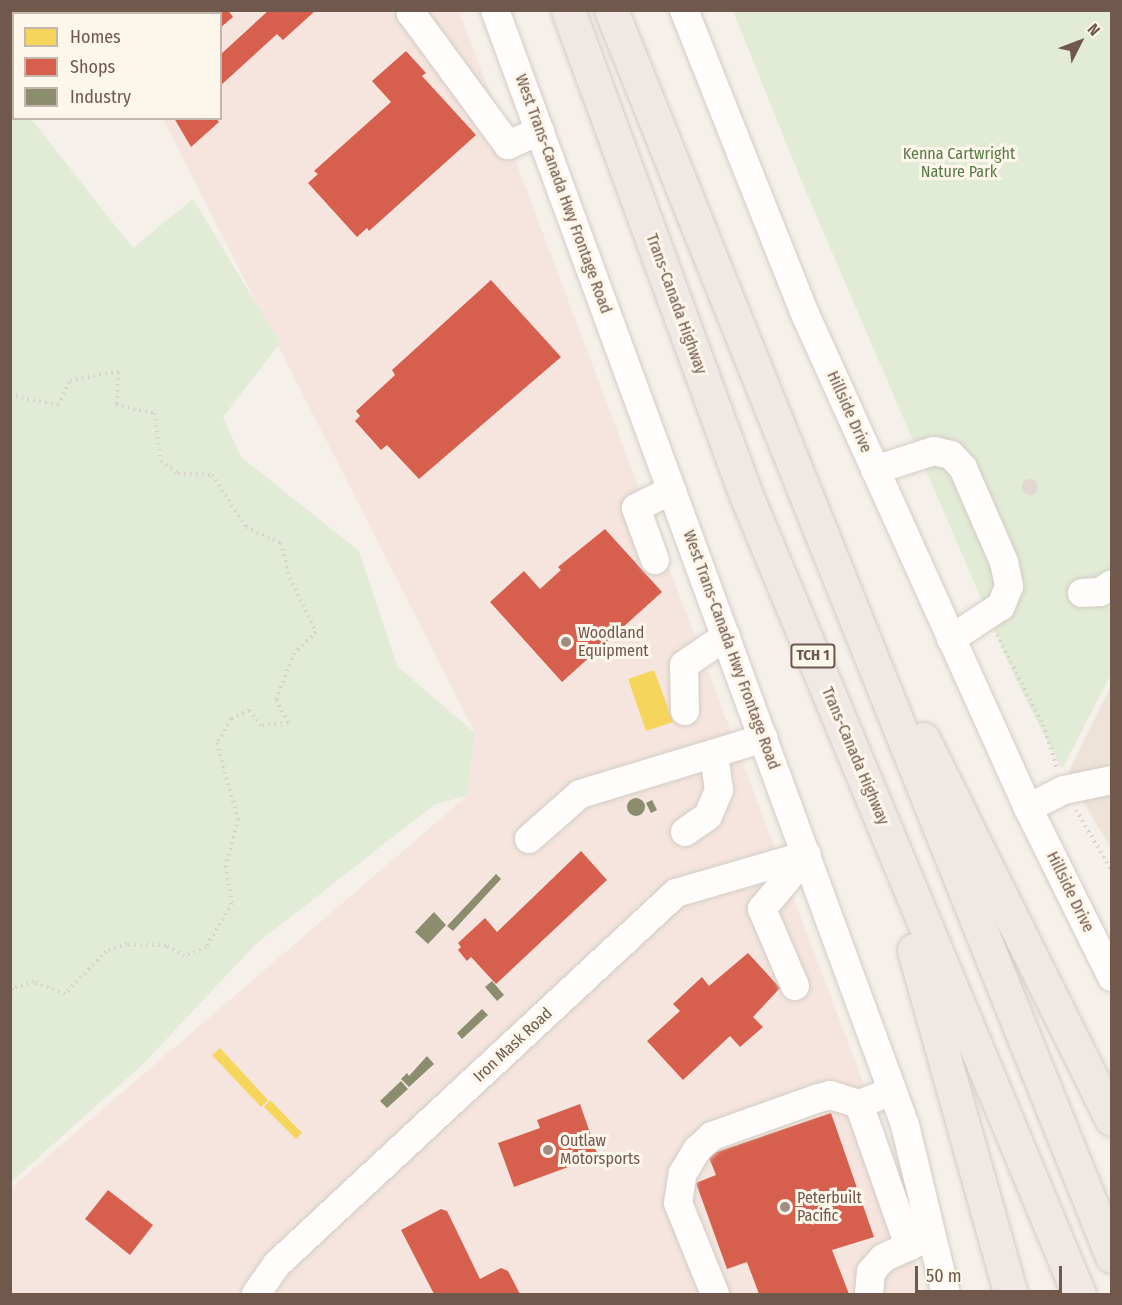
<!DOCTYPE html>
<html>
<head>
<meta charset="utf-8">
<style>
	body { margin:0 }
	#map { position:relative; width:1122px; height:1305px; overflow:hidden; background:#f5f0ea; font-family:"Fira Sans Condensed",sans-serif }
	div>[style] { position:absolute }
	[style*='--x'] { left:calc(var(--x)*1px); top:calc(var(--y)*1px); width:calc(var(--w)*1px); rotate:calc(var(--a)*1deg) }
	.residential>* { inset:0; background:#eee3d8 }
	.commercial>* { inset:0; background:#f5e5de }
	.green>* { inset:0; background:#e2ebd5 }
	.homes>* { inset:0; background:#f6d55c }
	.shops>* { inset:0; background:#d6604d }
	.industry>* { inset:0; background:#8c8c6e }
	.round { border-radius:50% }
	.building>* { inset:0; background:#e1d9d1 }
	.path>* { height:4px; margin-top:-2px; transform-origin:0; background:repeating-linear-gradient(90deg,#d6d0cb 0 1.5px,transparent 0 6px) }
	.roads { filter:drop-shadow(0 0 2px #d2ccc5) drop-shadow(0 0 2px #d2ccc5) }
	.minor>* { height:28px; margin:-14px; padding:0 14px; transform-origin:14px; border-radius:14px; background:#fefdfc }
	.highway>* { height:33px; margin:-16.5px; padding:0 16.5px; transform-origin:16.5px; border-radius:16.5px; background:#f0e8e4 }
	.dots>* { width:16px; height:16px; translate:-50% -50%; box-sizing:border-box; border:3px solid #fdf6ea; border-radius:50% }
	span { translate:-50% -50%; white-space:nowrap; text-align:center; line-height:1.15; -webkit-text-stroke:6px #fdf6ea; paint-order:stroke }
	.shield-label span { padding:2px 4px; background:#fdf6ea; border:2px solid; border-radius:4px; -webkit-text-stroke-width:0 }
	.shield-label { font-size:15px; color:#71584c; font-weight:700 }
	.park-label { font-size:16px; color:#587b48 }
	.street-label { font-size:16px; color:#71584c }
	.poi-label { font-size:16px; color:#71584c }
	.left { translate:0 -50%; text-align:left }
	.frame { position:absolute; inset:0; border:12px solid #71584c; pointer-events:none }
	.legend { position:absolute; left:12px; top:12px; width:210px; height:108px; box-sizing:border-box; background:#fdf6ea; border:2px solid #c5b7ab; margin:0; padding:8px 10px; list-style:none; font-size:18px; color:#71584c }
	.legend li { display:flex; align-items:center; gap:12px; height:30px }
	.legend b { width:30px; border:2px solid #c5b7ab }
	.north { position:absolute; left:1050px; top:12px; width:60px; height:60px; -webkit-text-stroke:4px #fdf6ea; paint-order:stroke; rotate:48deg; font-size:16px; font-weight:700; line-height:24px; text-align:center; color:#71584c }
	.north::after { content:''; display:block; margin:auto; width:21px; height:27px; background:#71584c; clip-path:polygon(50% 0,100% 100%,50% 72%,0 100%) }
	.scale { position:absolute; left:915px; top:1266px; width:147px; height:27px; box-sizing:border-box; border:3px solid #71584c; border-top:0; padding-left:8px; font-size:18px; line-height:21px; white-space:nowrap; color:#71584c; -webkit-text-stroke:4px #fdf6ea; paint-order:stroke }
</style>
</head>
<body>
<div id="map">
	<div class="residential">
		<i style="clip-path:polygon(1111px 686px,1111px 848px,1067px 775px)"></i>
	</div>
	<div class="commercial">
		<i style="clip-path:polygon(109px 11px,459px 11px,906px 1196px,920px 1294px,11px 1294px,10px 1189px,467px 796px,475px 733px,163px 119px,220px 118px,220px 14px)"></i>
	</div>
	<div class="green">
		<i style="clip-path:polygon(733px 11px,1111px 11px,1111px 674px,1062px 769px,1017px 682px,804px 187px)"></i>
		<i style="clip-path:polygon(10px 94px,14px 118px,31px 119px,133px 248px,193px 199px,280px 343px,223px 417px,241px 457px,359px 551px,397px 666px,475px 733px,467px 796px,435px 804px,256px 944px,143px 1064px,11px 1182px)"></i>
	</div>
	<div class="homes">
		<i style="clip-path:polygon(654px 670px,673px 722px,646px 731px,628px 679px)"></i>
		<i style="clip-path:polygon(220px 1048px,268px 1100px,261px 1107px,212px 1055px)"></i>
		<i style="clip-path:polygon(270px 1100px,302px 1133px,296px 1139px,264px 1107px)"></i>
	</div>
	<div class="shops">
		<i style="clip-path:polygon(172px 10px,198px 10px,201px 14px,175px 14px)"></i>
		<i style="clip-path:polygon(201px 10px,228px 10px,233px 17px,220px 28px,220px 14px)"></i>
		<i style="clip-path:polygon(269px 10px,316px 10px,283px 40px,277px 34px,220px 86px,220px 55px)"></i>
		<i style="clip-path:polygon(406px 51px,426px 73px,422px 76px,476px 135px,369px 231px,367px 228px,357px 237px,308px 183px,318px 174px,314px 171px,391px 102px,372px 81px)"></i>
		<i style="clip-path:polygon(174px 118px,216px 118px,219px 122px,191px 147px)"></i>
		<i style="clip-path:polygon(491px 280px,561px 357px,419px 479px,387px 445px,381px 450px,355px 421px,360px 416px,356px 411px,395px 375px,392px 370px)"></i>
		<i style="clip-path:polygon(605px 529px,662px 592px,562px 682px,490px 602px,524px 571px,540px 589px,561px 570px,558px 567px)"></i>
		<i style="clip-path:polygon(581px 851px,607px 880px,496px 984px,471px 957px,467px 961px,458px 950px,461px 947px,458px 943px,485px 918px,497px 932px)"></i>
		<i style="clip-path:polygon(748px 953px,780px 988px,753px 1017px,763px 1027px,740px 1047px,730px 1036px,683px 1080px,647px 1041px,680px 1011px,673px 1004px,702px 977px,709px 986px)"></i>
		<i style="clip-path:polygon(580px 1104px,598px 1156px,514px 1187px,498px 1143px,540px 1128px,537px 1120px)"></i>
		<i style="clip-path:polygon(831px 1113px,874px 1237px,832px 1250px,849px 1294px,759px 1294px,747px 1262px,727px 1269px,696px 1183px,716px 1175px,708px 1155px)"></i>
		<i style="clip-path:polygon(108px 1190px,153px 1225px,130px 1255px,85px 1219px)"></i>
		<i style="clip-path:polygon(441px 1209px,447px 1211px,480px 1279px,501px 1268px,508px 1271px,520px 1294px,434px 1294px,401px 1230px)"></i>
	</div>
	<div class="industry">
		<i class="round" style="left:627px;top:798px;width:18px;height:18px"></i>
		<i style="clip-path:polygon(652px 800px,657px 810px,651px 813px,646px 803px)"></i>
		<i style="clip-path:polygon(496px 874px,501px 879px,453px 931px,447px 926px)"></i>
		<i style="clip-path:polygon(434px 912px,446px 925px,428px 944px,415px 932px)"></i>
		<i style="clip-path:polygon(492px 981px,504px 995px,497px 1001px,485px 987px)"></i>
		<i style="clip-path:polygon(482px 1009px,488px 1015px,462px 1039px,457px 1033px)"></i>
		<i style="clip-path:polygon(427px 1056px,434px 1064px,409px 1087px,401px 1079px,407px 1073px,409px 1076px)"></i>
		<i style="clip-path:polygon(401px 1081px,408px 1089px,387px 1108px,380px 1101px)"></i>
	</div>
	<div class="building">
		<i class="round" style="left:1022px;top:479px;width:16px;height:16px"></i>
	</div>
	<div class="path">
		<i style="--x:10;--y:395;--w:49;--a:11.8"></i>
		<i style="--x:58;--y:405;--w:28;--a:-64"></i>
		<i style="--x:70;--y:380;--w:49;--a:-9.5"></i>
		<i style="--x:118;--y:372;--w:33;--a:93"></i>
		<i style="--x:116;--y:405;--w:40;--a:12"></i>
		<i style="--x:155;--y:413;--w:48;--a:82.9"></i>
		<i style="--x:161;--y:461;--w:21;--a:37"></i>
		<i style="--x:178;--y:474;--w:34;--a:2"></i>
		<i style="--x:212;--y:475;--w:62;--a:56.8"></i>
		<i style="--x:246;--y:527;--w:38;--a:25"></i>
		<i style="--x:281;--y:543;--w:36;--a:76"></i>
		<i style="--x:290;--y:578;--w:60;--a:64.3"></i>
		<i style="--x:316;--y:632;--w:30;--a:136"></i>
		<i style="--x:294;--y:653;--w:50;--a:111"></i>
		<i style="--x:276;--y:700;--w:26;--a:62"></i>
		<i style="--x:288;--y:723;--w:27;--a:174"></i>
		<i style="--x:261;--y:726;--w:20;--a:-127"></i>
		<i style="--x:249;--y:710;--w:20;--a:153"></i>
		<i style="--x:231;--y:719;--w:28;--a:120"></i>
		<i style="--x:217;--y:743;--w:79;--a:74.6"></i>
		<i style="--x:238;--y:819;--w:49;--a:104.3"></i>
		<i style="--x:226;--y:866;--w:37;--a:81"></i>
		<i style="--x:232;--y:903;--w:51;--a:120.6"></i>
		<i style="--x:206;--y:947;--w:24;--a:158"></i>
		<i style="--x:184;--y:956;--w:21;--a:-149"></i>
		<i style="--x:166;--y:945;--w:39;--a:-179"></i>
		<i style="--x:127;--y:944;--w:22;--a:162"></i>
		<i style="--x:106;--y:951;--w:59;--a:133.6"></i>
		<i style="--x:65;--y:994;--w:33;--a:-159"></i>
		<i style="--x:34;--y:982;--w:23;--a:165"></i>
		<i style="--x:12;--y:988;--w:10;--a:101"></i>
		<i style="--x:997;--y:635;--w:101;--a:62.9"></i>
		<i style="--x:1043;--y:725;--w:45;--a:72"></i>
		<i style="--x:1076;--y:810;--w:71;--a:59.5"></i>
	</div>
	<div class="roads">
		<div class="minor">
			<i style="--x:413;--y:10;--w:4;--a:124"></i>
			<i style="--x:411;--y:13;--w:164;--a:53.7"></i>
			<i style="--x:508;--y:145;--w:35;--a:-24"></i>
			<i style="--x:495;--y:10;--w:1188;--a:69.81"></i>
			<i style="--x:905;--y:1125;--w:174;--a:76.4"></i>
			<i style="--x:684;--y:10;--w:329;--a:68.3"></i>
			<i style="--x:806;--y:316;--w:540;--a:65.71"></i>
			<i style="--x:1028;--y:808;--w:189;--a:63.6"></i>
			<i style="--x:875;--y:470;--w:62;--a:-17.9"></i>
			<i style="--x:934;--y:451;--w:17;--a:13"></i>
			<i style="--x:951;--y:455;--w:18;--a:47"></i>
			<i style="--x:963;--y:468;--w:103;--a:66.4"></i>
			<i style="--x:1004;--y:562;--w:25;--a:78"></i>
			<i style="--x:1009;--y:586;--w:22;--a:112"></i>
			<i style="--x:1001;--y:606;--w:60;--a:146.6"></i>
			<i style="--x:655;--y:560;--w:55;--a:-110.1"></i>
			<i style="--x:636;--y:508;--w:40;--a:-26.6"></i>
			<i style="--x:1082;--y:593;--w:18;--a:-3"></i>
			<i style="--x:1100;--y:592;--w:14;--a:-34"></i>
			<i style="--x:685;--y:711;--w:46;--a:-91.2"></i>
			<i style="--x:684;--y:665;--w:51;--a:-34.6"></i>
			<i style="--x:1028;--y:808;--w:40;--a:-26.6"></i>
			<i style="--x:1064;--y:790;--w:49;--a:-11.8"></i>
			<i style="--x:685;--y:832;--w:28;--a:-35"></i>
			<i style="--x:708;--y:816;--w:28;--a:-67"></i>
			<i style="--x:719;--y:790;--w:37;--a:-98"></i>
			<i style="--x:529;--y:839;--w:68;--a:-41.4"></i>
			<i style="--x:580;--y:794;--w:192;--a:-16.9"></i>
			<i style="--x:795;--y:986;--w:84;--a:-113.2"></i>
			<i style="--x:762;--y:909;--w:70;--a:-50.2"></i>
			<i style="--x:859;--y:1104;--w:151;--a:70.6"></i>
			<i style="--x:256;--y:1294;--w:37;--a:-55"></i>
			<i style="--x:277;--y:1264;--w:545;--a:-42.92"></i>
			<i style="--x:676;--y:893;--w:136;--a:-16.2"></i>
			<i style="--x:715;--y:1294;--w:98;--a:-112.1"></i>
			<i style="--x:678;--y:1203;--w:30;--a:-81"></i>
			<i style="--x:683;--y:1173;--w:27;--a:-59"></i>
			<i style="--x:697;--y:1150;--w:21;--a:-43"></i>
			<i style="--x:712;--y:1136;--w:114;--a:-19.6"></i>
			<i style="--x:819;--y:1098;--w:11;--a:-15"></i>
			<i style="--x:830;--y:1095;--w:30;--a:17"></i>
			<i style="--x:859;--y:1104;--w:36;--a:-21"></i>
			<i style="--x:869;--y:1294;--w:22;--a:-85"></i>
			<i style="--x:871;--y:1272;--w:18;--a:-49"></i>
			<i style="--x:883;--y:1258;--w:46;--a:-24.3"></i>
		</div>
		<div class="highway">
			<i style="--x:568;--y:10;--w:517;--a:69.85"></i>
			<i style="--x:746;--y:495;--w:866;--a:67.38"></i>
			<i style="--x:611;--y:10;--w:1343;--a:68.1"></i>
			<i style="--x:923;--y:739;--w:424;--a:63.6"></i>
			<i style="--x:914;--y:950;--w:357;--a:74.3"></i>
		</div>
	</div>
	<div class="dots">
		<i style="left:566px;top:642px;background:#9f8d83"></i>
		<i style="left:548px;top:1150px;background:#9f8d83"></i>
		<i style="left:785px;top:1207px;background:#9f8d83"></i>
	</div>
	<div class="shield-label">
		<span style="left:813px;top:656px">TCH 1</span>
	</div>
	<div class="park-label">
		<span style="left:959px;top:163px">Kenna Cartwright<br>Nature Park</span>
	</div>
	<div class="street-label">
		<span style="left:563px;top:194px;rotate:70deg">West Trans-Canada Hwy Frontage Road</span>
		<span style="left:676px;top:304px;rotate:70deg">Trans-Canada Highway</span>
		<span style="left:849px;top:412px;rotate:66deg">Hillside Drive</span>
		<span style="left:731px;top:650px;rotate:70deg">West Trans-Canada Hwy Frontage Road</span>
		<span style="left:855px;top:756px;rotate:67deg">Trans-Canada Highway</span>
		<span style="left:1070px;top:892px;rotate:64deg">Hillside Drive</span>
		<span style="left:513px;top:1045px;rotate:-43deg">Iron Mask Road</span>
	</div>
	<div class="poi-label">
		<span class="left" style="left:578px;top:642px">Woodland<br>Equipment</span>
		<span class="left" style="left:560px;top:1150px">Outlaw<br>Motorsports</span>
		<span class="left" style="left:797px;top:1207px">Peterbuilt<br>Pacific</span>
	</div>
	<div class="frame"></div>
	<ul class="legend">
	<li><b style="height:16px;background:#f6d55c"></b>Homes</li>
	<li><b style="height:16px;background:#d6604d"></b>Shops</li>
	<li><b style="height:16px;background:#8c8c6e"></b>Industry</li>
	</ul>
	<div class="north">N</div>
	<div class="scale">50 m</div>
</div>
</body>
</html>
